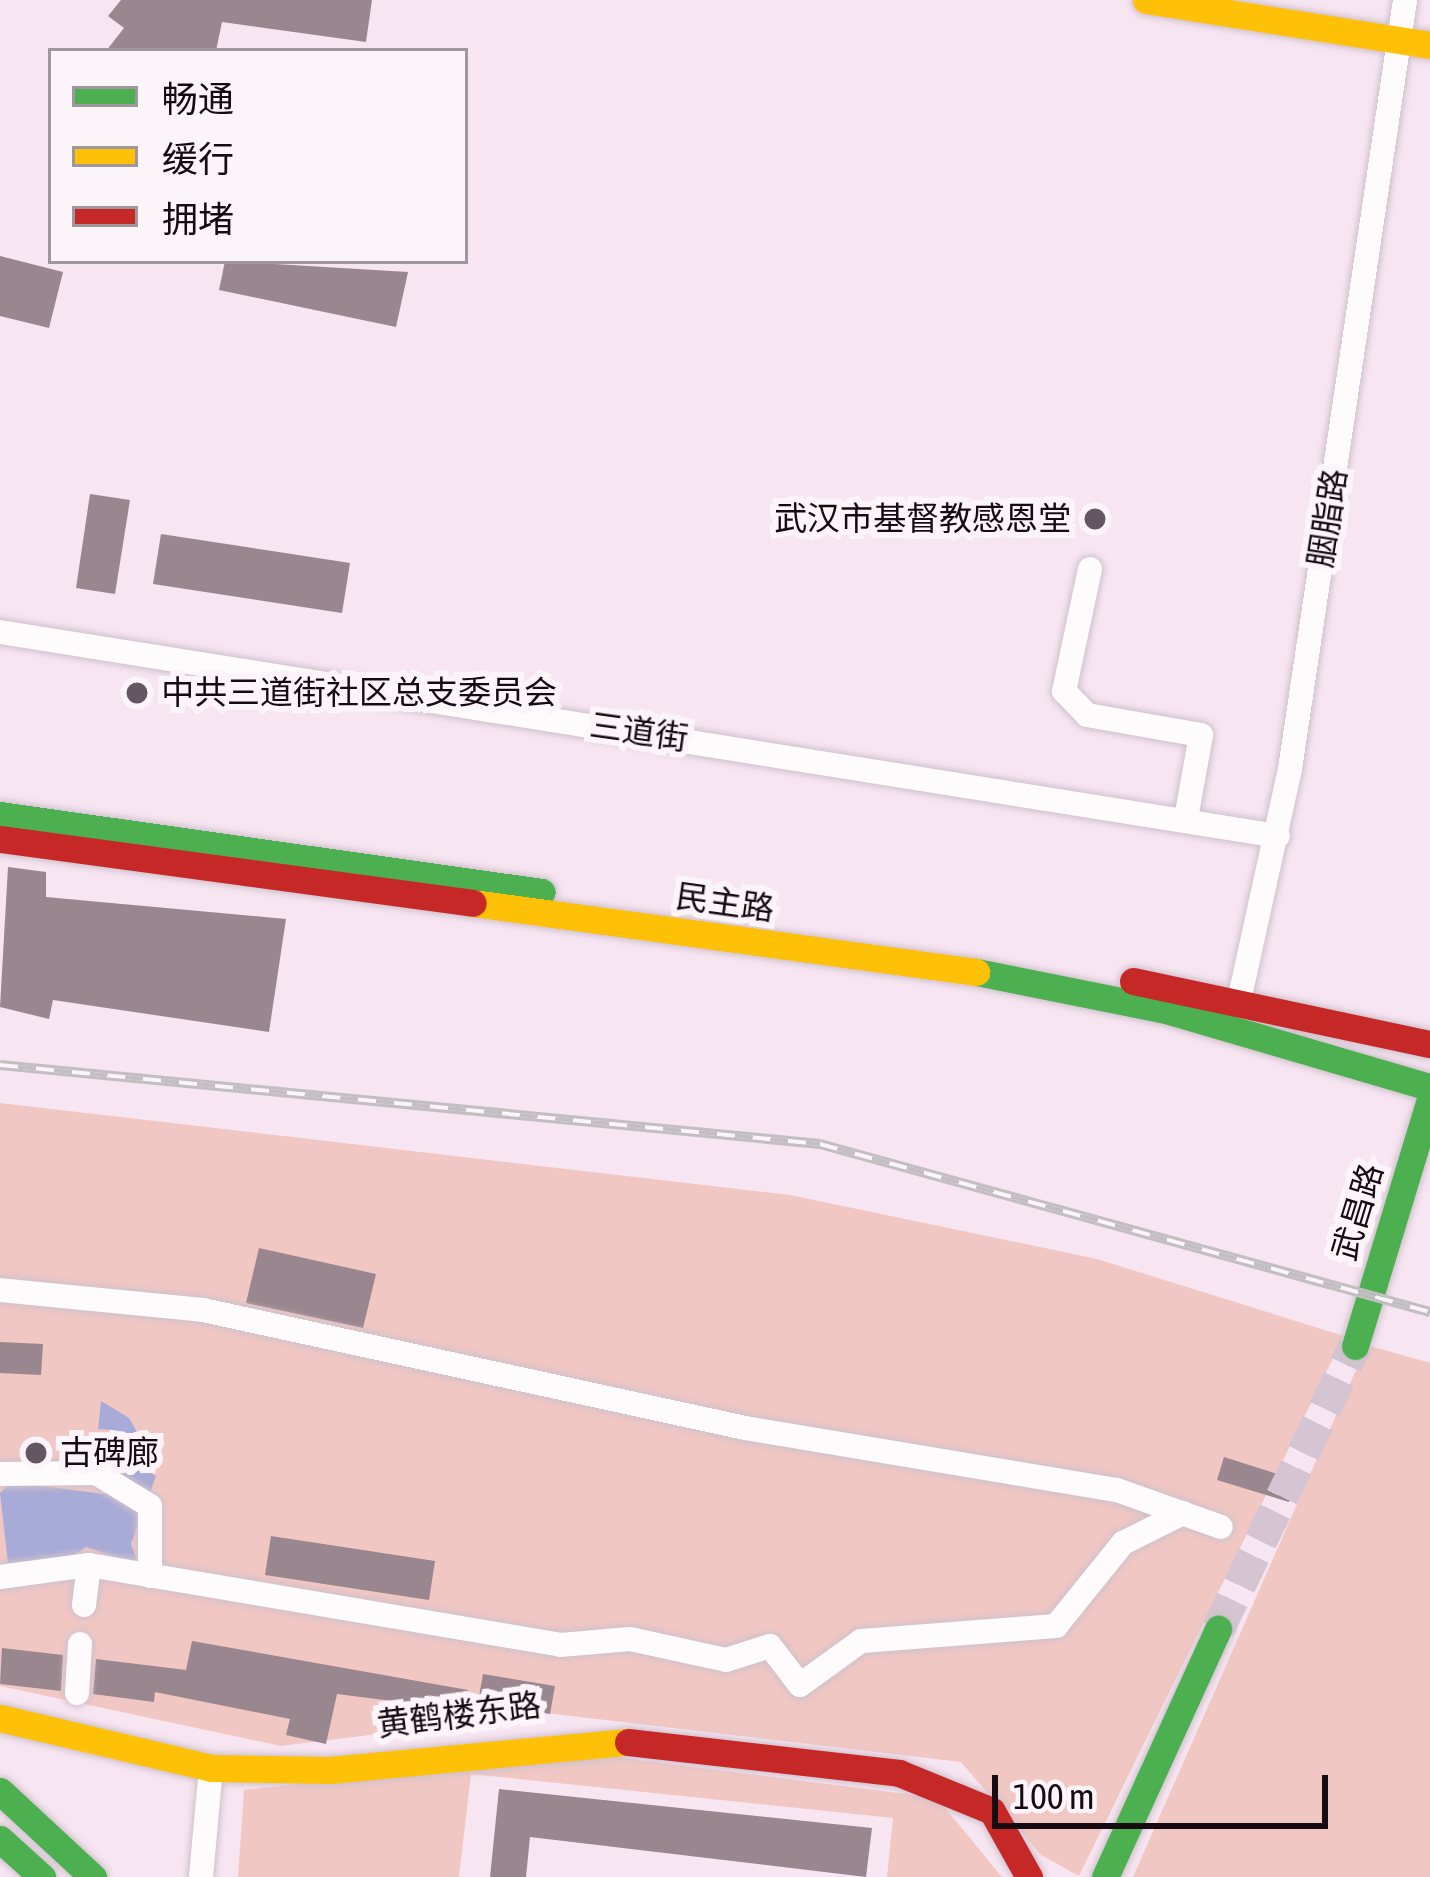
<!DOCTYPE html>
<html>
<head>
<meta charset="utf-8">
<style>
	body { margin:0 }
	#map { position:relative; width:1430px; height:1877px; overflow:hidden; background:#f7e5f2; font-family:"Asap Condensed","Noto Sans SC",sans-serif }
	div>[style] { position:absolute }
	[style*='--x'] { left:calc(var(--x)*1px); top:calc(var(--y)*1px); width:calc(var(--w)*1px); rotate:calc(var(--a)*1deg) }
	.green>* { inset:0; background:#f1c7c3 }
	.water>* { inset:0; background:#a8aad7 }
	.building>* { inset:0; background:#9a868f }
	.secondary-tunnel>* { height:33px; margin-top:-16.5px; transform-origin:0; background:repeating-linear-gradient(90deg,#d5c4d1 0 33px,transparent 0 49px) }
	.roads { filter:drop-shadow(0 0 3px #cfc1cb) drop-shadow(0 0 3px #cfc1cb) }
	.street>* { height:24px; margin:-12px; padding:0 12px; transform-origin:12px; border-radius:12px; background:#fefbfd }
	.fast>* { height:27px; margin:-13.5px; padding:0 13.5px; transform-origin:13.5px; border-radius:13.5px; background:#4caf50 }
	.slow>* { height:27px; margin:-13.5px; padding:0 13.5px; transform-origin:13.5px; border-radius:13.5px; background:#ffc107 }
	.jam>* { height:27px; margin:-13.5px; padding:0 13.5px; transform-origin:13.5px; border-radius:13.5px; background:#c62828 }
	.rail>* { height:10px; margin-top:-5px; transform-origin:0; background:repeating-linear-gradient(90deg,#fbf4f8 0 18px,#c2bec2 0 36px); box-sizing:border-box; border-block:3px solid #c2bec2 }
	.dots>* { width:33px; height:33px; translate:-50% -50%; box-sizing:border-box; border:6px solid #fbf4f8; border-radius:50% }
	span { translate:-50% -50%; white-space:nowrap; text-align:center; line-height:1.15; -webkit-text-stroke:12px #fbf4f8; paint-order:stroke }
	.street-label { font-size:33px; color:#160b13 }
	.poi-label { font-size:33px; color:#160b13 }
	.right { translate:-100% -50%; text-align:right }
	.left { translate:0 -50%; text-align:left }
	.legend { position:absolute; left:48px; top:48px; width:420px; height:216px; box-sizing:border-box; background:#fbf4f8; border:3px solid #9f979c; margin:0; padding:15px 21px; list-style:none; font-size:36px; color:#160b13 }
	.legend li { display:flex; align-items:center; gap:24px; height:60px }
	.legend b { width:60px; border:3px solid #9f979c }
	.scale { position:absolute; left:992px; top:1775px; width:336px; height:54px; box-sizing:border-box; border:6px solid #160b13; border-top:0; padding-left:15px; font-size:36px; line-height:42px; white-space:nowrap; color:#160b13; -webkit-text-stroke:9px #fbf4f8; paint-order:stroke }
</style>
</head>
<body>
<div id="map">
	<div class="green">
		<i style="clip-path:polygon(0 1103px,790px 1195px,1097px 1259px,1344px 1336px,1079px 1876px,1041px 1855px,961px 1762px,546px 1713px,281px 1746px,0 1686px)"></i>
		<i style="clip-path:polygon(1367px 1345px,1430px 1363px,1430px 1877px,1133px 1877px)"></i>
		<i style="clip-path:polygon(583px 1753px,937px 1798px,1002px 1877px,887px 1877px,893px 1818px,471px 1774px,459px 1877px,238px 1877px,244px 1790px)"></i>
	</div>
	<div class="water">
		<i style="clip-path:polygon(101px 1401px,129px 1418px,145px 1446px,139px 1467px,156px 1476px,131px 1544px,139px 1565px,86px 1547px,65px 1562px,8px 1563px,0 1493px,11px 1482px,112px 1495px,130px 1459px,113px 1430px,98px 1429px)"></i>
	</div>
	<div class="building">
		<i style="clip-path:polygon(121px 0,372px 0,366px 42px,222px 22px,216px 51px,106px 51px,124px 28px,108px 16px)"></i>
		<i style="clip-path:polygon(0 256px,63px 272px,49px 328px,0 316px)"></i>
		<i style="clip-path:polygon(225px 261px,408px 272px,396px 327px,219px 290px)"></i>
		<i style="clip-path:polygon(90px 494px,130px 500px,115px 594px,76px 588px)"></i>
		<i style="clip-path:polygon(161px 534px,350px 563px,342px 613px,153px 584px)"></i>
		<i style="clip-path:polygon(8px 867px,46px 872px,46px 897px,286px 919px,269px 1032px,53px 1000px,49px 1019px,0 1007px)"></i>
		<i style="clip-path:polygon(259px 1248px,376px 1274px,363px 1328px,246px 1303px)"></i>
		<i style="clip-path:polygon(0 1342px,43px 1344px,41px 1375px,0 1373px)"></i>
		<i style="clip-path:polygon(1224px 1457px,1296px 1480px,1289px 1502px,1217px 1480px)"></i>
		<i style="clip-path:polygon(271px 1536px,435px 1561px,429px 1600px,265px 1575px)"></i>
		<i style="clip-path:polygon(192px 1641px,468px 1690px,464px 1710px,337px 1694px,326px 1744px,286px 1735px,290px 1719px,155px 1692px,154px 1702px,93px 1694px,96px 1659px,186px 1670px)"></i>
		<i style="clip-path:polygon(2px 1648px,63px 1655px,61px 1691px,0 1684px)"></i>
		<i style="clip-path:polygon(483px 1674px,555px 1686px,550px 1714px,478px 1702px)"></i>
		<i style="clip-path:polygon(499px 1789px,872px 1828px,866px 1877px,530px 1837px,526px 1877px,490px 1877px)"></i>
	</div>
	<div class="secondary-tunnel">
		<i style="--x:1218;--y:1629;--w:314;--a:-64.2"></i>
	</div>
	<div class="roads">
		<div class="street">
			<i style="--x:1090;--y:569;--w:125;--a:102"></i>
			<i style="--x:1064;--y:691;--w:33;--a:46"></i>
			<i style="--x:1087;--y:715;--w:116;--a:10"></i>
			<i style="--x:1201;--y:735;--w:84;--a:100.2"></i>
			<i style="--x:0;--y:632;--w:1294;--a:9.07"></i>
			<i style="--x:1235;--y:1019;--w:256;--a:-77.6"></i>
			<i style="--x:1290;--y:769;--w:778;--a:-81.49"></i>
			<i style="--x:0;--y:1290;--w:204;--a:5.6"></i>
			<i style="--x:203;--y:1310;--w:555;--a:12.28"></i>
			<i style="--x:745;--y:1428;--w:377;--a:9.5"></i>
			<i style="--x:1117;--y:1490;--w:110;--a:19.6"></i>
			<i style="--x:0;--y:1474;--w:96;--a:-0.6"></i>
			<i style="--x:96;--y:1473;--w:63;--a:31.4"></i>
			<i style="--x:150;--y:1506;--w:70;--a:90"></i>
			<i style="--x:0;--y:1577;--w:90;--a:-7.7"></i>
			<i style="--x:84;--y:1605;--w:40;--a:-82.9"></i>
			<i style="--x:89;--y:1565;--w:478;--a:9.6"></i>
			<i style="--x:560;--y:1645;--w:70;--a:-4.9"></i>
			<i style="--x:630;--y:1639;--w:98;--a:12.3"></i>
			<i style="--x:726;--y:1660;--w:46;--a:-17.7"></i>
			<i style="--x:770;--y:1646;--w:49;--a:52.4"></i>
			<i style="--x:800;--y:1685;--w:75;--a:-35.8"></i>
			<i style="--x:861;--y:1641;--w:196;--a:-4.4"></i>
			<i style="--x:1056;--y:1626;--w:107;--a:-51.1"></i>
			<i style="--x:1123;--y:1543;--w:67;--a:-26.6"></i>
			<i style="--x:77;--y:1693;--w:49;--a:-86.5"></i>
			<i style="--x:201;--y:1877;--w:109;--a:-84.8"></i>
		</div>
		<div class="fast">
			<i style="--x:0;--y:815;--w:547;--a:8.09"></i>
			<i style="--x:976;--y:972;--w:194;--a:11.3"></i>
			<i style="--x:1166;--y:1010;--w:275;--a:16.3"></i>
			<i style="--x:1355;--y:1346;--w:258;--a:-73.1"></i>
			<i style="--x:0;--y:1791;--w:127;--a:42.8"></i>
			<i style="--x:0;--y:1839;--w:57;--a:42.1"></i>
			<i style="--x:1105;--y:1877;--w:273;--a:-65.5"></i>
		</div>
		<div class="slow">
			<i style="--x:1146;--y:0;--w:288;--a:9"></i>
			<i style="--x:473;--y:903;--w:508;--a:7.81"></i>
			<i style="--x:0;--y:1718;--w:217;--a:13.3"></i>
			<i style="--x:211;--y:1768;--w:119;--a:1"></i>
			<i style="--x:330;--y:1770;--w:299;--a:-5.4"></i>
		</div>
		<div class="jam">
			<i style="--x:0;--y:839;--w:477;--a:7.7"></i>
			<i style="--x:1133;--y:981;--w:304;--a:12"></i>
			<i style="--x:628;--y:1742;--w:273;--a:6.5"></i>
			<i style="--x:899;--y:1773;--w:100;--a:22.2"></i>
			<i style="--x:992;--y:1811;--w:76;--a:60.7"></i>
		</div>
	</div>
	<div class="rail">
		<i style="--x:0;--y:1065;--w:824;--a:5.5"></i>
		<i style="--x:820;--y:1144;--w:633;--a:15.4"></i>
	</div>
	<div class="dots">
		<i style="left:1095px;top:519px;background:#655761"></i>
		<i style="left:137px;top:693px;background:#655761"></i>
		<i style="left:36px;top:1453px;background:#655761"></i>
	</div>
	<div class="street-label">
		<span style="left:1328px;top:518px;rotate:-81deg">胭脂路</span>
		<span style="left:639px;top:732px;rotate:8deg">三道街</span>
		<span style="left:725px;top:903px;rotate:8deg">民主路</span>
		<span style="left:1358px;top:1212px;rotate:-73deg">武昌路</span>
		<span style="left:459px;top:1715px;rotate:-7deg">黄鹤楼东路</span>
	</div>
	<div class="poi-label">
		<span class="right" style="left:1071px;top:519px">武汉市基督教感恩堂</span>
		<span class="left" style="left:161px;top:693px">中共三道街社区总支委员会</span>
		<span class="left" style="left:60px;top:1453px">古碑廊</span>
	</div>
	<ul class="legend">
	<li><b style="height:15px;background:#4caf50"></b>畅通</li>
	<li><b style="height:15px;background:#ffc107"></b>缓行</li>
	<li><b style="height:15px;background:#c62828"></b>拥堵</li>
	</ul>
	<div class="scale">100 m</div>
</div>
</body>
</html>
